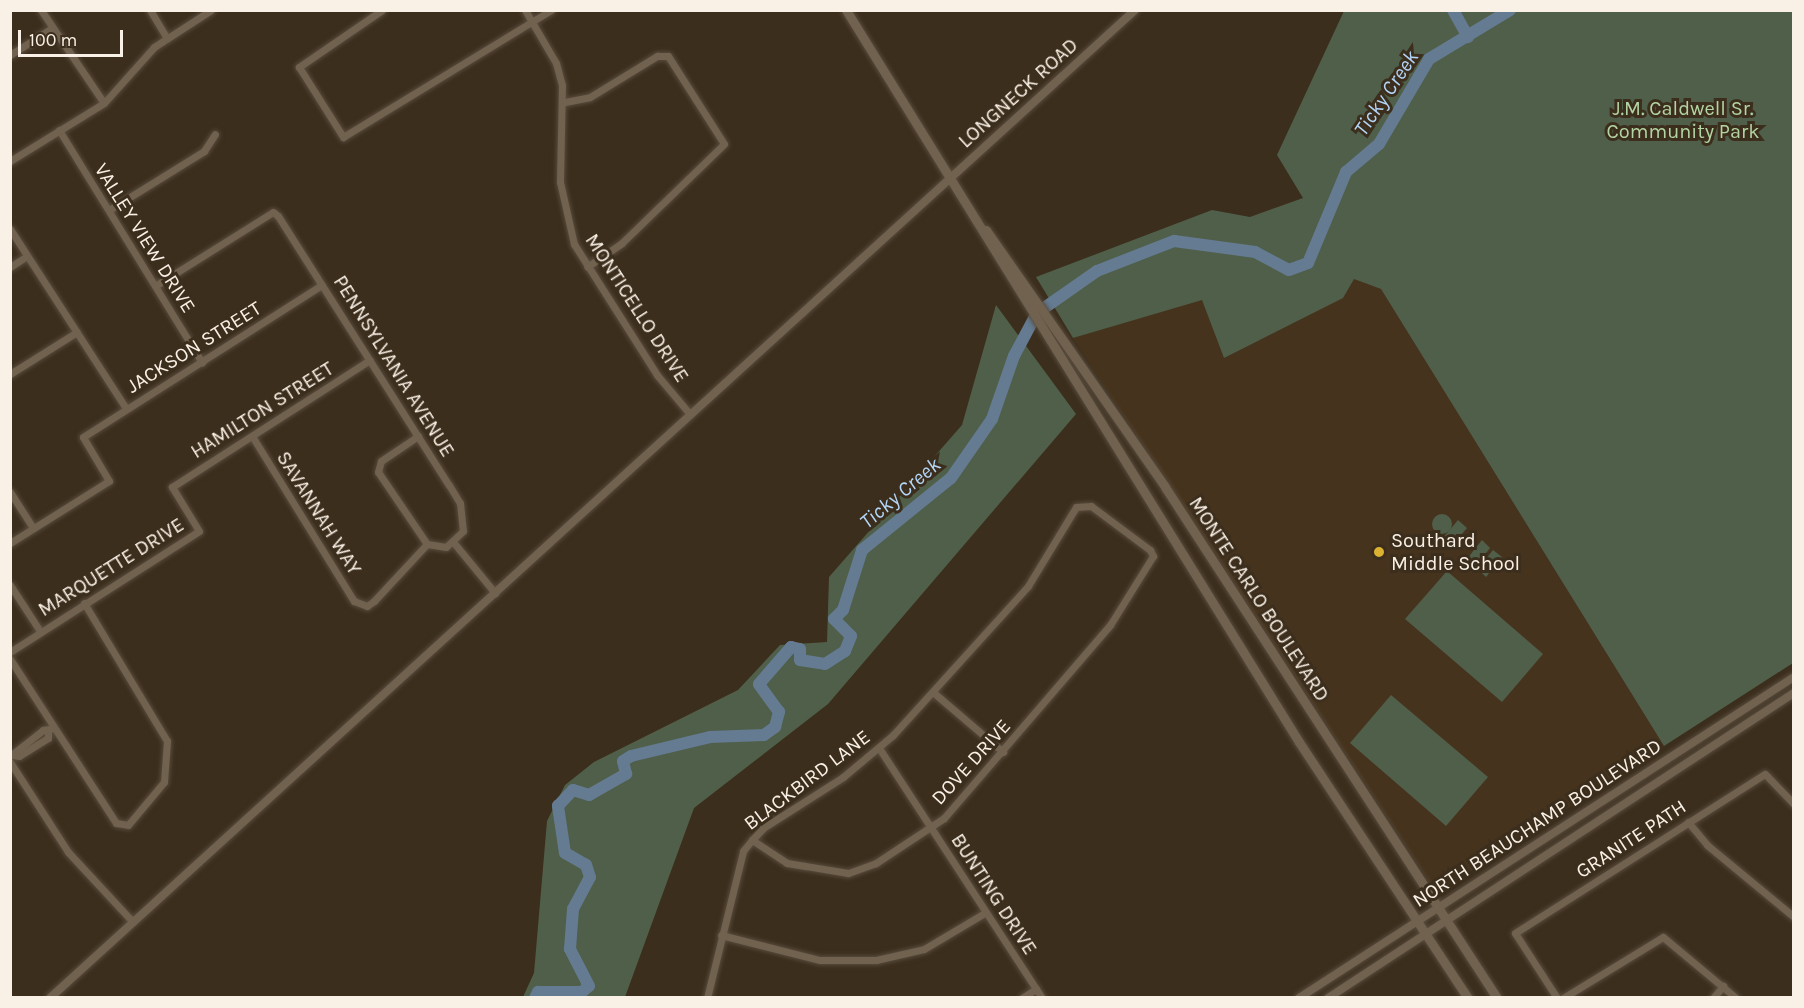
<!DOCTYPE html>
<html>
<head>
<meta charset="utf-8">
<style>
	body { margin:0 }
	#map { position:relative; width:1804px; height:1008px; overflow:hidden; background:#3c2e1d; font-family:Karla,sans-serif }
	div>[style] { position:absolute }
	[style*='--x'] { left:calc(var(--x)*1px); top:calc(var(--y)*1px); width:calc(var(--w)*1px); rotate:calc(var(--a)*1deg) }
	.built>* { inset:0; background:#46331d }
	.green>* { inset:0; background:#505f4a }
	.round { border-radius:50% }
	.river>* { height:12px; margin:-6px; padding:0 6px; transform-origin:6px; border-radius:6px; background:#647b92 }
	.roads { filter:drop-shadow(0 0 2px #574b3c) drop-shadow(0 0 2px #574b3c) }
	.minor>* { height:7px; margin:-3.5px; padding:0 3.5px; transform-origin:3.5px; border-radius:3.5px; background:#71614f }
	.tertiary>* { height:8px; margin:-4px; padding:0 4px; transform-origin:4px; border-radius:4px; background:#71614f }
	.secondary>* { height:9px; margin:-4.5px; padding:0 4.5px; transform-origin:4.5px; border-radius:4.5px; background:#71614f }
	.dots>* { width:16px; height:16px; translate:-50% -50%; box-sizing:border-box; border:3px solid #3c2e1d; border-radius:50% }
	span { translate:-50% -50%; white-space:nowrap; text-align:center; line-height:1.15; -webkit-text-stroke:6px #3c2e1d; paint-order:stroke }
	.street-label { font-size:20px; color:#faf1e6 }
	.park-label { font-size:20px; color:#b3d4a3 }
	.poi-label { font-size:20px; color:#faf1e6 }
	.left { translate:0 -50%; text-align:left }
	.water-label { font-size:21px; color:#b3d5f8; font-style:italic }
	.frame { position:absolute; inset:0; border:12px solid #faf1e6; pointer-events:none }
	.scale { position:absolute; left:18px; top:30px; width:105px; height:27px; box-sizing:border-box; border:3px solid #faf1e6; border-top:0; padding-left:8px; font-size:18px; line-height:21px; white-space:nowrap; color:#faf1e6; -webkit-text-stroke:4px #3c2e1d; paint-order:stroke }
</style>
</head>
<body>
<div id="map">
	<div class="built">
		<i style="clip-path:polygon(1354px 279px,1381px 289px,1664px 746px,1437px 893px,1073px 338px,1202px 299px,1224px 358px)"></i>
	</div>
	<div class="green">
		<i style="clip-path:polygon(1344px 11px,1793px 11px,1793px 663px,1664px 746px,1381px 289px,1354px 279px,1343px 298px,1224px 358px,1202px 300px,1073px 338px,1036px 277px,1212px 210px,1250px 217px,1303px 198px,1277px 155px)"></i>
		<i style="clip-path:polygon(996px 305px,1076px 414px,828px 704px,694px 808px,625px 997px,523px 997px,534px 973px,547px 821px,565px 785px,594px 762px,738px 690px,780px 645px,827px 642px,829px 577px,962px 425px)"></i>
		<i class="round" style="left:1432px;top:514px;width:20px;height:20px"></i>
		<i style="clip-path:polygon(1458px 520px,1467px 528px,1451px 547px,1442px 539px)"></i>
		<i style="clip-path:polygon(1482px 540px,1490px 548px,1475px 567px,1466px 560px)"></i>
		<i style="clip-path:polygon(1493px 550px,1502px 557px,1486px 577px,1478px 569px)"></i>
		<i style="clip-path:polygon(1447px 571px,1543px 654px,1502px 702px,1405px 619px)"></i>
		<i style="clip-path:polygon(1391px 695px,1488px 777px,1446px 826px,1350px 743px)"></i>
	</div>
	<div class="river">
		<i style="--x:1453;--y:10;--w:31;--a:61"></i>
		<i style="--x:535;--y:998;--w:7;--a:-63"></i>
		<i style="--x:538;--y:992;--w:44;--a:0"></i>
		<i style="--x:582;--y:992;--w:9;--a:-41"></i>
		<i style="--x:589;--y:986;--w:42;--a:-117.2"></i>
		<i style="--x:570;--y:949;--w:40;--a:-85.7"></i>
		<i style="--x:573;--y:909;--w:36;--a:-62"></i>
		<i style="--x:590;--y:877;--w:13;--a:-108"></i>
		<i style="--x:586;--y:865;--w:24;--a:-150"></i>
		<i style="--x:565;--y:853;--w:48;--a:-98.5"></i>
		<i style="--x:558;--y:806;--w:22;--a:-47"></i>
		<i style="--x:573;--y:790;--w:17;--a:17"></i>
		<i style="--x:589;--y:795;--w:43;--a:-29.6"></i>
		<i style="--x:626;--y:774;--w:13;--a:-103"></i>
		<i style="--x:623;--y:761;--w:9;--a:-32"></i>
		<i style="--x:631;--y:756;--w:81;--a:-13.5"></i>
		<i style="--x:710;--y:737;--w:54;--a:-2.1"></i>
		<i style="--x:764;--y:735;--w:14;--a:-36"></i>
		<i style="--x:775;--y:727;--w:16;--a:-75"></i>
		<i style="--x:779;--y:712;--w:34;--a:-126"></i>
		<i style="--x:759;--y:684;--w:49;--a:-49.1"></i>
		<i style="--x:791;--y:647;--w:9;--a:13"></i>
		<i style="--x:800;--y:649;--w:11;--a:90"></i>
		<i style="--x:800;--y:660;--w:25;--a:9"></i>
		<i style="--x:825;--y:664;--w:24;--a:-33"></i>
		<i style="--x:845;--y:651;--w:16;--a:-68"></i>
		<i style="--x:851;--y:636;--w:24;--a:-135"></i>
		<i style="--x:834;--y:619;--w:13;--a:-45"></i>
		<i style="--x:843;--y:610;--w:63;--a:-72.4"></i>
		<i style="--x:862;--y:550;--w:114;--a:-39"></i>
		<i style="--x:951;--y:478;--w:72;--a:-55.2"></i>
		<i style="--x:992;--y:419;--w:67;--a:-70.8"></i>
		<i style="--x:1014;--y:356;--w:49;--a:-61.9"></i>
		<i style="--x:1037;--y:313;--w:73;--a:-35"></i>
		<i style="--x:1097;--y:271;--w:83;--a:-21.3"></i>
		<i style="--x:1174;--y:241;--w:82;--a:7.7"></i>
		<i style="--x:1255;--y:252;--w:38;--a:28"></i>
		<i style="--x:1289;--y:270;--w:20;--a:-20"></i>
		<i style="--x:1308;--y:263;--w:99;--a:-67.3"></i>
		<i style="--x:1346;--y:172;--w:43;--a:-40.3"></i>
		<i style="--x:1379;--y:144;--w:99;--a:-59.5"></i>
		<i style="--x:1429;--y:59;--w:95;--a:-31.2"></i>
	</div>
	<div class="roads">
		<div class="minor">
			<i style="--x:41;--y:10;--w:112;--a:55.9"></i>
			<i style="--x:150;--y:10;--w:33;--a:59"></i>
			<i style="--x:382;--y:10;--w:101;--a:145.5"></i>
			<i style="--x:299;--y:67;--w:83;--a:57.8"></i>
			<i style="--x:343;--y:137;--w:244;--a:-31.4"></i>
			<i style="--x:525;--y:10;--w:61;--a:59.7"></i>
			<i style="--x:556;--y:63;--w:23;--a:75"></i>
			<i style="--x:562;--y:85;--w:97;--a:91.2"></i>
			<i style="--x:560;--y:182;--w:64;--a:77.3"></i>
			<i style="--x:574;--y:244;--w:155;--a:57.6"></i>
			<i style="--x:657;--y:375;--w:50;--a:49.9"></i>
			<i style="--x:10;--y:55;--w:50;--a:-32.7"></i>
			<i style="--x:565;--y:102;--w:25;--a:-11"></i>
			<i style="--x:590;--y:97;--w:79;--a:-31.5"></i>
			<i style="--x:657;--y:56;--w:11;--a:0"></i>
			<i style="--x:668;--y:56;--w:104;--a:57.5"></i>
			<i style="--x:724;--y:144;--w:142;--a:135.9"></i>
			<i style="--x:622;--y:243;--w:42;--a:145.6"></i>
			<i style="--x:59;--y:130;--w:273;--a:58.4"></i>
			<i style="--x:10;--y:161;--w:110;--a:-31.7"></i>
			<i style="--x:104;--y:103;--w:75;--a:-48.2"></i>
			<i style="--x:154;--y:47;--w:68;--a:-33"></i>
			<i style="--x:109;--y:210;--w:112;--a:-31.8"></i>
			<i style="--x:204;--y:151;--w:20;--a:-57"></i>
			<i style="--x:10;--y:229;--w:213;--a:57.1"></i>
			<i style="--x:10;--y:267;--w:20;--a:-33"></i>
			<i style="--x:155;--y:286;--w:139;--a:-32.1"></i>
			<i style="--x:273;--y:212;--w:6;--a:39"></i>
			<i style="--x:278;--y:216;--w:319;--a:57.6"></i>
			<i style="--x:449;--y:485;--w:21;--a:59"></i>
			<i style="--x:460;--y:503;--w:28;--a:84"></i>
			<i style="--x:463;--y:531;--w:23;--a:137"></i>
			<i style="--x:446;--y:547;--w:19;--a:-171"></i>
			<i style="--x:427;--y:544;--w:87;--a:-124.2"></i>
			<i style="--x:378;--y:472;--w:11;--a:-75"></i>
			<i style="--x:381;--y:461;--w:45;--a:-34"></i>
			<i style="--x:10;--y:374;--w:79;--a:-32.1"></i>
			<i style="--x:252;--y:436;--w:194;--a:58.3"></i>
			<i style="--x:354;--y:601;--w:14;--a:21"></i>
			<i style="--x:367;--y:606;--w:9;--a:-36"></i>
			<i style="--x:374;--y:601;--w:78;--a:-47.1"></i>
			<i style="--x:10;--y:492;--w:43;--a:57.4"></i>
			<i style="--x:10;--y:543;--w:117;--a:-32.1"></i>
			<i style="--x:109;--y:481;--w:51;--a:-120.6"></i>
			<i style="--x:83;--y:437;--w:283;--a:-32.5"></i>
			<i style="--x:454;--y:543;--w:65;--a:50.6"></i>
			<i style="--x:10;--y:585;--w:55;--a:56.9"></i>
			<i style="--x:10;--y:652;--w:224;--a:-32.6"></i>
			<i style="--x:199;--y:531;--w:52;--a:-121.5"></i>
			<i style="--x:172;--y:487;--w:235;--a:-32.7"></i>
			<i style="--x:10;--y:659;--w:195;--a:57.1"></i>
			<i style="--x:116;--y:823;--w:12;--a:9"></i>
			<i style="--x:128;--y:825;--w:56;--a:-50.1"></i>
			<i style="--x:164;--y:782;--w:41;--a:-85.8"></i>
			<i style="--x:167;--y:741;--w:161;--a:-121"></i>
			<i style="--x:934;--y:693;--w:91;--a:40.5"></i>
			<i style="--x:879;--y:748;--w:298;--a:56.9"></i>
			<i style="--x:13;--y:755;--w:6;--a:9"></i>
			<i style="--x:19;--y:756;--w:34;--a:-32"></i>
			<i style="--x:48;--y:738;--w:6;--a:-90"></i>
			<i style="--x:10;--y:756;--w:42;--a:-38.2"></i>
			<i style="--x:43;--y:730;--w:11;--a:-10"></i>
			<i style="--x:10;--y:762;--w:107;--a:57.2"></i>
			<i style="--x:68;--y:852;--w:94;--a:47.2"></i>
			<i style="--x:1688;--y:822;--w:30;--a:50"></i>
			<i style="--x:1707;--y:845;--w:113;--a:39.6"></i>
			<i style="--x:721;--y:935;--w:102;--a:14.2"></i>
			<i style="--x:820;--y:960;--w:56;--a:0"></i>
			<i style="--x:876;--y:960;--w:49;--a:-12.9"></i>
			<i style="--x:924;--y:949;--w:72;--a:-30.8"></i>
			<i style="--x:707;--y:998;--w:151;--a:-76.2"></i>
			<i style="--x:743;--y:851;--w:14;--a:-51"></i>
			<i style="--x:752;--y:840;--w:16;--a:-47"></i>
			<i style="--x:763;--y:828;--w:95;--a:-32.5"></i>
			<i style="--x:843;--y:777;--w:65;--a:-40"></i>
			<i style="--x:893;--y:735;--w:201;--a:-47.8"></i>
			<i style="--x:1028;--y:586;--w:92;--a:-58.7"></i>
			<i style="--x:1076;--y:507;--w:15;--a:-4"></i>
			<i style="--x:1091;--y:506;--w:74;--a:36.7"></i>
			<i style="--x:1150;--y:550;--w:7;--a:63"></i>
			<i style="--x:1153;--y:556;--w:81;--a:121.9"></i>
			<i style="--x:1110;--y:625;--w:255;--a:130.7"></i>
			<i style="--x:944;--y:818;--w:82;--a:146.5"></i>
			<i style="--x:876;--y:863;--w:30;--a:160"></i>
			<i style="--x:848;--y:873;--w:62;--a:-170.7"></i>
			<i style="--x:787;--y:863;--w:42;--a:-146.7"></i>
			<i style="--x:1022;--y:998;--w:17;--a:-33"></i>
			<i style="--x:1557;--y:998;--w:77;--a:-122.9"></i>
			<i style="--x:1515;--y:933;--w:296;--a:-32.5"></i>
			<i style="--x:1765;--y:774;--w:42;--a:46"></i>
			<i style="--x:1563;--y:998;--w:117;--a:-31.4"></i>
			<i style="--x:1663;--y:937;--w:95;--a:39.9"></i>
			<i style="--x:1713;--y:998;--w:16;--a:-50"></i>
		</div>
		<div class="tertiary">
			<i style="--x:50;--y:998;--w:1467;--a:-42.32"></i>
			<i style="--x:1299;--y:998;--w:590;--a:-32.96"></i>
			<i style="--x:1328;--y:998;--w:557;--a:-33.21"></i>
		</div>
		<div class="secondary">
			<i style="--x:846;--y:10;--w:861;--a:58.25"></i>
			<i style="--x:1299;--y:742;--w:307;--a:56.6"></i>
			<i style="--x:986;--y:230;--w:313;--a:55.1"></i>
			<i style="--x:1165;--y:487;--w:609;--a:56.99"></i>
		</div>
	</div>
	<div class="dots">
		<i style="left:1379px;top:552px;background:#ddb233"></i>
	</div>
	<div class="street-label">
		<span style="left:1018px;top:93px;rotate:-42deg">LONGNECK ROAD</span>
		<span style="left:145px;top:238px;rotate:58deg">VALLEY VIEW DRIVE</span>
		<span style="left:637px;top:308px;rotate:57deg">MONTICELLO DRIVE</span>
		<span style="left:194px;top:347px;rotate:-32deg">JACKSON STREET</span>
		<span style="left:394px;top:366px;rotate:58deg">PENNSYLVANIA AVENUE</span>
		<span style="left:262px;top:410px;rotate:-32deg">HAMILTON STREET</span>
		<span style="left:319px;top:513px;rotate:58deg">SAVANNAH WAY</span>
		<span style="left:111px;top:567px;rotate:-32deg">MARQUETTE DRIVE</span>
		<span style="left:1259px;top:599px;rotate:57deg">MONTE CARLO BOULEVARD</span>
		<span style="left:971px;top:762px;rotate:-48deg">DOVE DRIVE</span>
		<span style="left:807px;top:780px;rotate:-37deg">BLACKBIRD LANE</span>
		<span style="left:1537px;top:823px;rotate:-33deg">NORTH BEAUCHAMP BOULEVARD</span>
		<span style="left:1631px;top:839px;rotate:-33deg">GRANITE PATH</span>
		<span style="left:994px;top:894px;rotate:57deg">BUNTING DRIVE</span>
	</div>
	<div class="park-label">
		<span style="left:1683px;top:120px">J.M. Caldwell Sr.<br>Community Park</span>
	</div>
	<div class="poi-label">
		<span class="left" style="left:1391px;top:552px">Southard<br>Middle School</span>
	</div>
	<div class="water-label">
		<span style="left:1386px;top:93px;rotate:-56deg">Ticky Creek</span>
		<span style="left:900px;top:493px;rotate:-40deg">Ticky Creek</span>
	</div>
	<div class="frame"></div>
	<div class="scale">100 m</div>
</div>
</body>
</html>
